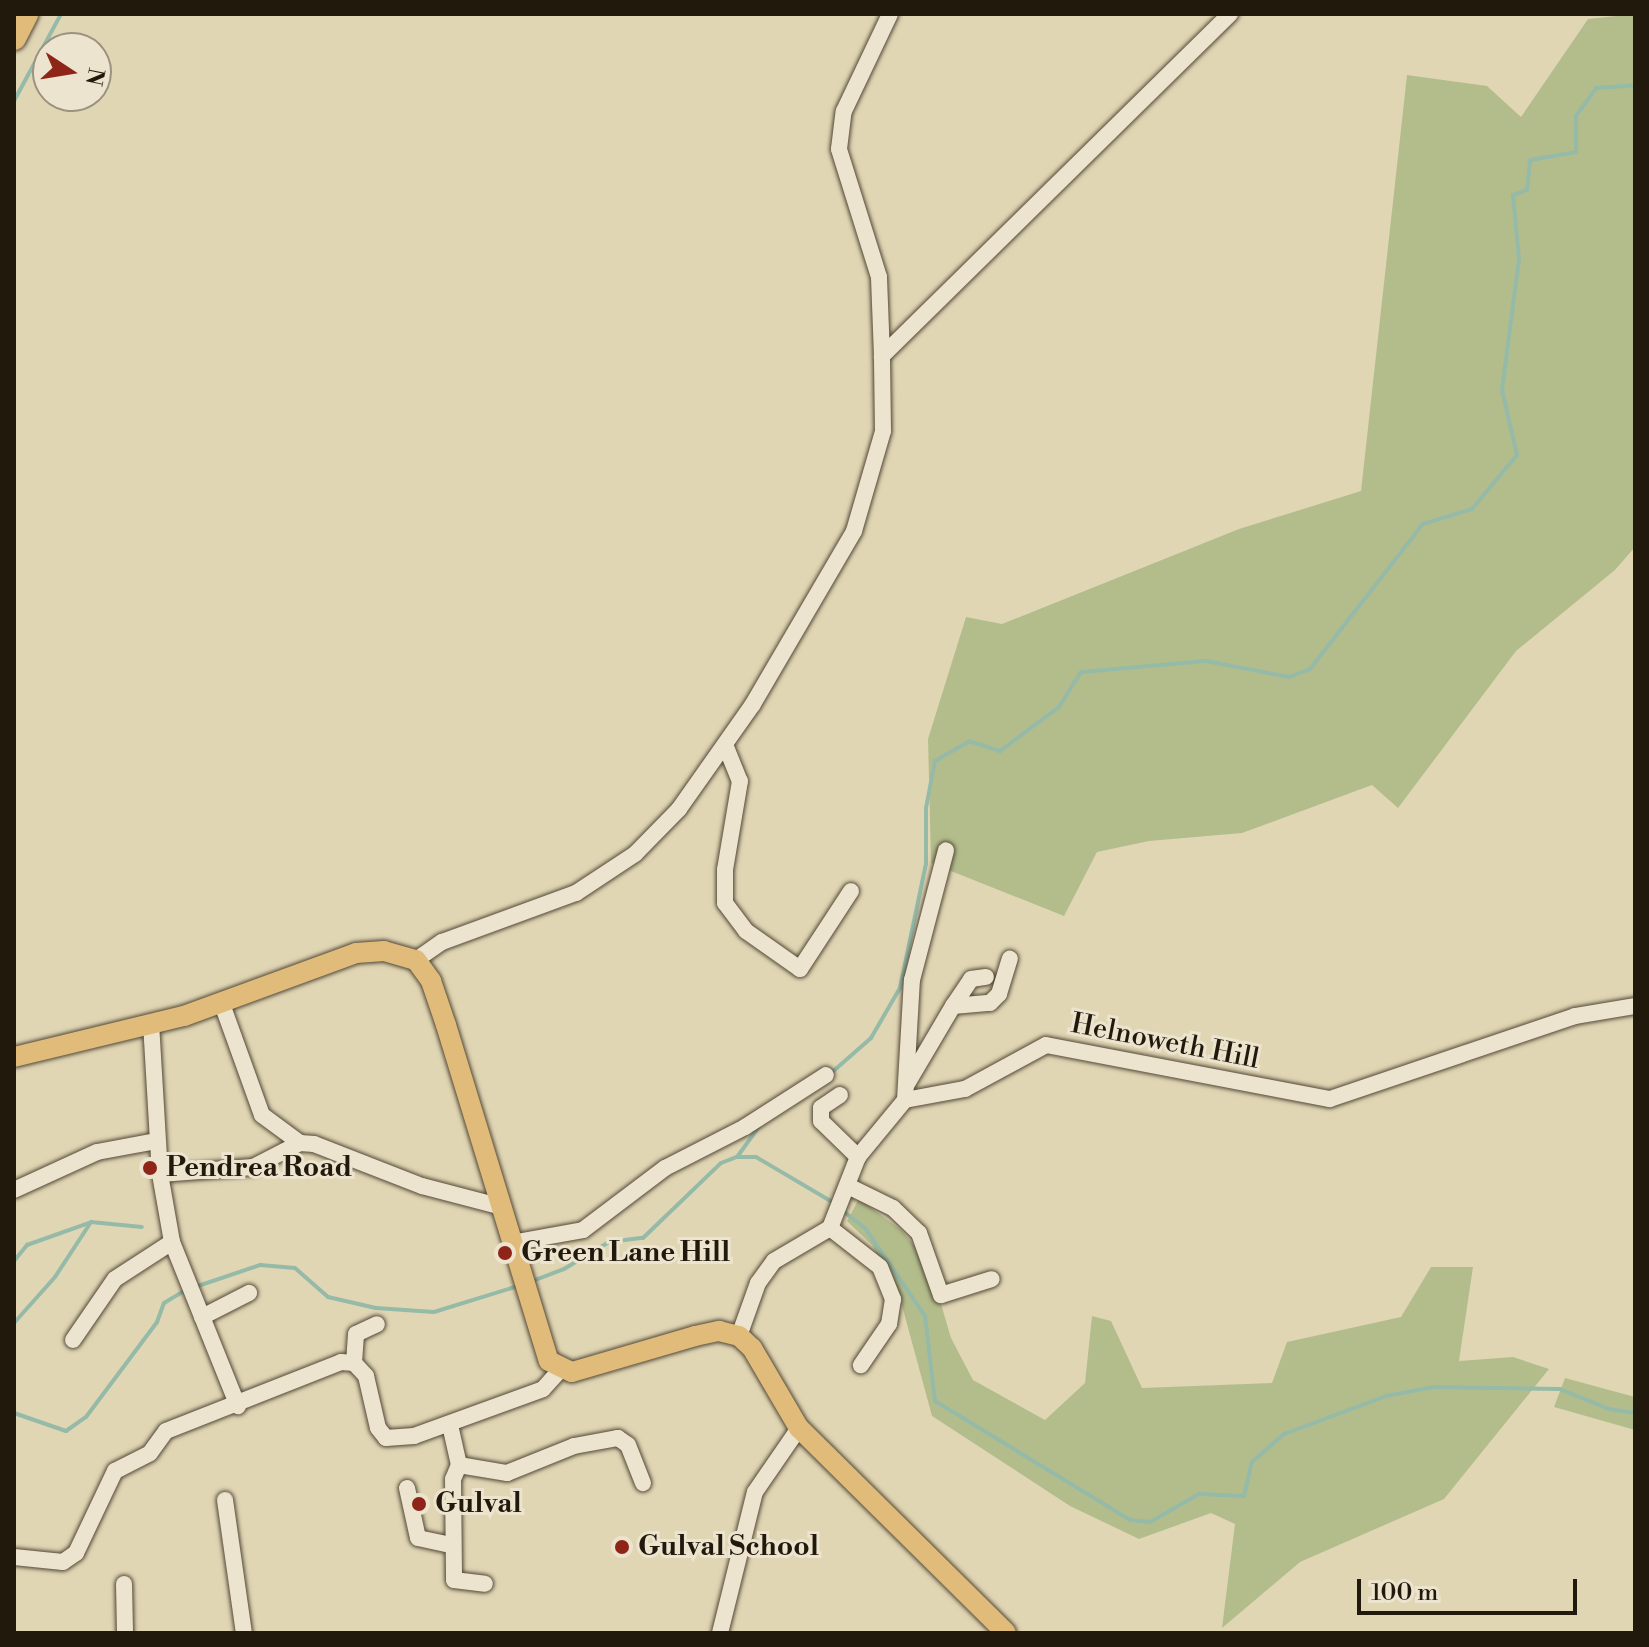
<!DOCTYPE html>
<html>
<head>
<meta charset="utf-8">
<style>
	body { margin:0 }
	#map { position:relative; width:1649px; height:1647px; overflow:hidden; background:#e1d6b4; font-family:"Libre Bodoni",serif }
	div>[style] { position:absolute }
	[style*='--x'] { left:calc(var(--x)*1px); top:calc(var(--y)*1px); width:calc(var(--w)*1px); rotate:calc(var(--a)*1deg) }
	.green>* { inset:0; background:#b3bd8c }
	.stream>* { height:4px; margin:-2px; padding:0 2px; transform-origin:2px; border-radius:2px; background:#95baa8 }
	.roads { filter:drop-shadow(0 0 2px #524837) drop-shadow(0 0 2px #524837) }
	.minor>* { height:16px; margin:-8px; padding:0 8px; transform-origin:8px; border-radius:8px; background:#ece4ce }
	.major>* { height:20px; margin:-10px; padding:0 10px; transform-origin:10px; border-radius:10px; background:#e0bb7a }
	.highway>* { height:24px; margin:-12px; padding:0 12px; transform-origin:12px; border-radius:12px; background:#e0bb7a }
	.dots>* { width:22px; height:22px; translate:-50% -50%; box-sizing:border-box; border:4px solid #ece4ce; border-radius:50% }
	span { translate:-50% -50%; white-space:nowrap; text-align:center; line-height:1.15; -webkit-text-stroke:6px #ece4ce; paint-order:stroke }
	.street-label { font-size:28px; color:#22190d }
	.poi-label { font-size:28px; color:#22190d; font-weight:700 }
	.left { translate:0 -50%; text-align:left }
	.frame { position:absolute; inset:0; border:16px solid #22190d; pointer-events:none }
	.north { position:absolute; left:32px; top:32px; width:80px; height:80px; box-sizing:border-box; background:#ece4ce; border:2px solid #9b9381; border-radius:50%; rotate:102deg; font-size:22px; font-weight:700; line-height:32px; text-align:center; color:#22190d }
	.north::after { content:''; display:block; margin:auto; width:28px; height:36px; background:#8f2418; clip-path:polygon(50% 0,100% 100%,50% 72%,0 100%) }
	.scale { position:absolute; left:1357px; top:1579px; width:220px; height:36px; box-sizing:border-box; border:4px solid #22190d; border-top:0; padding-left:10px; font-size:24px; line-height:28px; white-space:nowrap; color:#22190d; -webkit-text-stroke:6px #ece4ce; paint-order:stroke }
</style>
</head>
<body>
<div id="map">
	<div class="green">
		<i style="clip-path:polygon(1635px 14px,1635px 547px,1615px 570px,1516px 651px,1398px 808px,1372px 785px,1242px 833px,1149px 841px,1097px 852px,1064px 916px,931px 863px,928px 739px,966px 617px,1002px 624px,1239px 529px,1361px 491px,1407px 75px,1487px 86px,1521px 117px,1588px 19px)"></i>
		<i style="clip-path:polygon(859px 1199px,901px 1230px,929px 1263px,951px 1338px,973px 1380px,1045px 1420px,1085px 1383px,1092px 1316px,1111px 1321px,1142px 1388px,1272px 1383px,1287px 1342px,1401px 1317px,1431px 1267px,1473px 1267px,1459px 1361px,1513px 1357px,1549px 1369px,1444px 1499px,1300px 1562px,1222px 1628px,1235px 1524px,1211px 1513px,1139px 1539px,1070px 1506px,932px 1416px,898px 1291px,872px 1245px,847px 1221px)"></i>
		<i style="clip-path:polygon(1565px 1378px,1635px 1397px,1635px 1430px,1554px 1407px)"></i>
	</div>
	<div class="stream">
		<i style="--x:14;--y:101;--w:99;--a:-61.6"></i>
		<i style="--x:830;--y:1074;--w:55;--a:-41.3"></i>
		<i style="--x:871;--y:1038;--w:58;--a:-59.9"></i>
		<i style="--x:900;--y:988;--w:127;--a:-78.2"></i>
		<i style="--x:926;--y:864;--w:56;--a:-90"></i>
		<i style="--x:926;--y:808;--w:48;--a:-79.2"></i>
		<i style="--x:935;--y:761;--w:39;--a:-30"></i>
		<i style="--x:969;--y:741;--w:33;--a:18"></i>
		<i style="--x:1000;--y:751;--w:74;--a:-36.7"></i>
		<i style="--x:1059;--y:707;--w:41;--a:-57.8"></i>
		<i style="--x:1081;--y:672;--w:125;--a:-5"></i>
		<i style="--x:1206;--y:661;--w:85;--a:10.9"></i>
		<i style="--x:1289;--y:677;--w:22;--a:-21"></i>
		<i style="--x:1310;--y:669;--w:184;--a:-52.1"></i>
		<i style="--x:1423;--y:524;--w:51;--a:-17"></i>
		<i style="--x:1472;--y:509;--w:70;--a:-50.2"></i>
		<i style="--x:1517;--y:455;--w:67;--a:-103"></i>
		<i style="--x:1502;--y:390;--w:132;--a:-82.6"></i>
		<i style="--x:1519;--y:259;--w:64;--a:-95.4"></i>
		<i style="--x:1513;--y:195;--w:15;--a:-20"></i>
		<i style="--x:1527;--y:190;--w:30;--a:-84"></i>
		<i style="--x:1530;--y:160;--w:47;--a:-9.9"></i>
		<i style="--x:1576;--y:152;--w:36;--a:-90"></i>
		<i style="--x:1576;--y:116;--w:34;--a:-54"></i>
		<i style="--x:1596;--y:88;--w:39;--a:-4"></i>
		<i style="--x:737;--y:1157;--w:37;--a:-54"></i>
		<i style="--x:843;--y:1211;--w:28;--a:38"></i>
		<i style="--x:865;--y:1228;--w:107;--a:55.7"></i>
		<i style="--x:925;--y:1316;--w:86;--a:83.3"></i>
		<i style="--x:935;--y:1401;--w:228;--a:31.4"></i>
		<i style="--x:1130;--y:1520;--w:20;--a:6"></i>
		<i style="--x:1150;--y:1522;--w:56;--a:-29.7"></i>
		<i style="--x:1199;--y:1494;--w:45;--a:2.5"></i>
		<i style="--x:1244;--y:1496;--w:35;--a:-77"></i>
		<i style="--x:1252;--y:1462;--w:43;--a:-41.2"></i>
		<i style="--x:1284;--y:1434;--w:109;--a:-20.4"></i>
		<i style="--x:1386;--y:1396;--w:49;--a:-10.6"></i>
		<i style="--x:1434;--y:1387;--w:126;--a:0.9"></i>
		<i style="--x:1560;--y:1389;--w:53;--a:22.2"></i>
		<i style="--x:1609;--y:1409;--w:26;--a:9"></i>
		<i style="--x:14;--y:1261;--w:21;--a:-51"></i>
		<i style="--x:27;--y:1245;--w:66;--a:-19.5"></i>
		<i style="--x:530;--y:1282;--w:36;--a:-21"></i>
		<i style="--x:564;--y:1269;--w:52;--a:-31"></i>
		<i style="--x:609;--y:1242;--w:34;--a:-7"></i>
		<i style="--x:643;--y:1238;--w:108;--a:-43.9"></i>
		<i style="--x:721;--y:1163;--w:17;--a:-21"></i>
		<i style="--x:737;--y:1157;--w:19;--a:0"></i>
		<i style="--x:756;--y:1157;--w:91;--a:30.5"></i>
		<i style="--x:195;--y:1287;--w:69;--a:-18.7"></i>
		<i style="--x:260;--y:1265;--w:35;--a:5"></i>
		<i style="--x:295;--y:1268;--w:44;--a:41.3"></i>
		<i style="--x:328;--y:1297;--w:49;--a:12.9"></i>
		<i style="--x:376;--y:1308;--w:58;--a:3.9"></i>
		<i style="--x:434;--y:1312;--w:88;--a:-17.2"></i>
		<i style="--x:14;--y:1323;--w:62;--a:-48.3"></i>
		<i style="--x:55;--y:1277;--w:66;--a:-56.8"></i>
		<i style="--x:91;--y:1222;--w:51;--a:5.6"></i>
		<i style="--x:14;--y:1413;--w:55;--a:19.1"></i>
		<i style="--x:66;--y:1431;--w:24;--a:-35"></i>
		<i style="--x:86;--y:1417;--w:119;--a:-53.2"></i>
		<i style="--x:157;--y:1322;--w:20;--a:-70"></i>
		<i style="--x:164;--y:1303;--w:26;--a:-31"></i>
	</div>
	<div class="roads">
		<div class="minor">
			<i style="--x:882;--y:356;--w:79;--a:-92.2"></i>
			<i style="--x:879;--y:277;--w:134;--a:-107.4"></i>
			<i style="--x:839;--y:149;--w:38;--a:-83"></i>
			<i style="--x:844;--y:111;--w:107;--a:-64.6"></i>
			<i style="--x:726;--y:747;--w:37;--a:68"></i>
			<i style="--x:740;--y:781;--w:90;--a:99.6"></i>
			<i style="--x:725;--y:870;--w:33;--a:90"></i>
			<i style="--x:725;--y:903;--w:35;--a:53"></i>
			<i style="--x:746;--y:931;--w:66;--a:35.1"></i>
			<i style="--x:800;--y:969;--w:93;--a:-56.8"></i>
			<i style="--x:416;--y:960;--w:32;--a:-35"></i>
			<i style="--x:442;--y:942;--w:143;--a:-20.1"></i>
			<i style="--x:576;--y:893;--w:71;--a:-33.5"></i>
			<i style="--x:635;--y:854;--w:63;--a:-45.6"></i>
			<i style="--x:679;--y:809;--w:128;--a:-54.8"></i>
			<i style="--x:753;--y:704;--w:200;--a:-59.7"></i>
			<i style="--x:854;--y:531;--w:104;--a:-73.8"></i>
			<i style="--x:883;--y:431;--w:75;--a:-90.8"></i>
			<i style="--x:882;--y:356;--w:488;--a:-44.5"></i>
			<i style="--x:222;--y:1004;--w:118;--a:70.2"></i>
			<i style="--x:262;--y:1115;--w:47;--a:36.4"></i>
			<i style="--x:953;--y:1006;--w:32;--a:-56"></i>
			<i style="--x:971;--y:979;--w:15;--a:-8"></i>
			<i style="--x:151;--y:1023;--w:151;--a:86.6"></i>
			<i style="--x:160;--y:1174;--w:69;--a:80"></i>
			<i style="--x:172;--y:1242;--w:177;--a:68.1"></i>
			<i style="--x:907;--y:1084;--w:91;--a:-59.5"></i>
			<i style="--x:953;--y:1006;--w:37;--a:-5"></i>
			<i style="--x:990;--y:1003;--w:13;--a:-45"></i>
			<i style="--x:999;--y:994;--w:37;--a:-73"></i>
			<i style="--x:840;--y:1095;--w:23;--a:146"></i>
			<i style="--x:821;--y:1108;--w:13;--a:90"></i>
			<i style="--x:821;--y:1121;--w:52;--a:44.2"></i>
			<i style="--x:905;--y:1100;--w:61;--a:-10.4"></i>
			<i style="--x:965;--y:1089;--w:92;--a:-28.5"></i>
			<i style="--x:1046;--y:1045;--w:289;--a:10.8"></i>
			<i style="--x:1330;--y:1099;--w:259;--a:-18.7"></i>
			<i style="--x:1575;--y:1016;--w:61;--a:-9.5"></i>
			<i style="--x:905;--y:1100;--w:120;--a:-86.7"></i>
			<i style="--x:912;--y:980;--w:134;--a:-75.3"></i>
			<i style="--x:160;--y:1174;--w:93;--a:-4.3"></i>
			<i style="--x:253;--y:1167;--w:53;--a:-27.1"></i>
			<i style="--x:300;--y:1143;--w:14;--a:4"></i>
			<i style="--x:314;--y:1144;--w:116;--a:21.3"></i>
			<i style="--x:422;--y:1186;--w:83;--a:14.7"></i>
			<i style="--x:848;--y:1186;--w:50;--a:26.1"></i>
			<i style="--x:893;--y:1208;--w:36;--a:44"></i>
			<i style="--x:919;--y:1233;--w:66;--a:70.5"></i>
			<i style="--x:941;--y:1295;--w:53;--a:-17.4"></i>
			<i style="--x:14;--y:1190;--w:91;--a:-24.6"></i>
			<i style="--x:97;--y:1152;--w:61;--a:-10.4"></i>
			<i style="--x:830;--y:1228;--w:63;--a:38"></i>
			<i style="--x:880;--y:1267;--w:35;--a:68"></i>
			<i style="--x:893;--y:1299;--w:25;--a:99"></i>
			<i style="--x:889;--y:1324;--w:50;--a:124.3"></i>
			<i style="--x:511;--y:1243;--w:73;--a:-10.2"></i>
			<i style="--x:583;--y:1230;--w:103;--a:-37.1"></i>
			<i style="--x:665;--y:1168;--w:90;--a:-27.1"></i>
			<i style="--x:745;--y:1127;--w:96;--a:-32.7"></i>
			<i style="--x:202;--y:1317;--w:53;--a:-27.1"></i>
			<i style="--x:739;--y:1336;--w:56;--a:-70.3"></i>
			<i style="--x:758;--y:1283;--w:27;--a:-54"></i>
			<i style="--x:774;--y:1261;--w:65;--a:-30.5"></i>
			<i style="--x:830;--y:1228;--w:76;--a:-68.5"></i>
			<i style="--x:858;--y:1157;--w:74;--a:-50.5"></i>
			<i style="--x:73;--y:1340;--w:74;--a:-55.5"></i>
			<i style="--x:115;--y:1279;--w:68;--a:-33"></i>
			<i style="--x:354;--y:1363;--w:29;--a:-86"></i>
			<i style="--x:356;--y:1334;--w:23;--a:-25"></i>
			<i style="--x:450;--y:1425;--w:41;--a:77.3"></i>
			<i style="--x:459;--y:1465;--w:15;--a:113"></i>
			<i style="--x:453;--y:1479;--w:101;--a:89.4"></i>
			<i style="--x:454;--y:1580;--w:31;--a:7"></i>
			<i style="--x:459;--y:1465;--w:49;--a:9.5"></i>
			<i style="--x:507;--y:1473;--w:72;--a:-21.9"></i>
			<i style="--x:574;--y:1446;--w:45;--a:-10.3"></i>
			<i style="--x:618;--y:1438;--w:12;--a:35"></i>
			<i style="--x:628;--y:1445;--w:41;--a:68.5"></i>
			<i style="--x:407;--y:1488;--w:51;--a:77.6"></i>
			<i style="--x:418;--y:1538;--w:34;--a:12"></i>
			<i style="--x:225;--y:1500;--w:134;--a:81.9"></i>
			<i style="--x:14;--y:1557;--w:49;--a:5.8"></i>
			<i style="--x:63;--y:1562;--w:16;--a:-35"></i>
			<i style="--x:76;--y:1553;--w:91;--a:-64.6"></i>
			<i style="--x:115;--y:1471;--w:39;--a:-27"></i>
			<i style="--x:150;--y:1453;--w:27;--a:-54"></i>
			<i style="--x:166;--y:1431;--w:188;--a:-21.5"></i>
			<i style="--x:341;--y:1362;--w:13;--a:4"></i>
			<i style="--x:354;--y:1363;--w:18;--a:47"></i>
			<i style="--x:366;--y:1376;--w:53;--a:77"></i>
			<i style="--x:378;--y:1428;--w:13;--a:51"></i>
			<i style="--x:386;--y:1438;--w:28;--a:-4"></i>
			<i style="--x:414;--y:1436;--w:137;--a:-20"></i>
			<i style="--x:543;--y:1389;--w:25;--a:-48"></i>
			<i style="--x:124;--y:1584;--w:49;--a:88.8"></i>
			<i style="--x:720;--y:1633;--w:145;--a:-76.1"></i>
			<i style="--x:755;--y:1492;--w:78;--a:-55.5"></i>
		</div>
		<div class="major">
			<i style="--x:14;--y:1057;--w:175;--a:-13.6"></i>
			<i style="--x:184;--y:1016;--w:183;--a:-20.1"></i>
			<i style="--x:356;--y:953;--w:28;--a:-4"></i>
			<i style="--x:384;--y:951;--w:33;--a:16"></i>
			<i style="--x:416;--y:960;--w:26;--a:54"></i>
			<i style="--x:431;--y:981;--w:46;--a:71.2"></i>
			<i style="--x:446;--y:1025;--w:351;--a:73"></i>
			<i style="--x:549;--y:1361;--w:25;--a:26"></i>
			<i style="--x:572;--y:1372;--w:128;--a:-16.3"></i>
			<i style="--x:695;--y:1336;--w:25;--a:-12"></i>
			<i style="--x:719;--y:1331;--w:21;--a:14"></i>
			<i style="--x:739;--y:1336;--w:18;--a:43"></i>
			<i style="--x:752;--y:1348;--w:93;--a:59.6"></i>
			<i style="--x:799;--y:1428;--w:291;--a:44.7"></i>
		</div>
		<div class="highway">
			<i style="--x:14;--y:38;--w:27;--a:-63"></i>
		</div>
	</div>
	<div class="dots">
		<i style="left:150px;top:1168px;background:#8f2418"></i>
		<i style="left:505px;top:1253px;background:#8f2418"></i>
		<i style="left:419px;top:1504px;background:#8f2418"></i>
		<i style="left:622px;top:1547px;background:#8f2418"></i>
	</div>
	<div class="street-label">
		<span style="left:1165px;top:1042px;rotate:11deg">Helnoweth Hill</span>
	</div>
	<div class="poi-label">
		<span class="left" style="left:166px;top:1168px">Pendrea Road</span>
		<span class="left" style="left:521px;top:1253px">Green Lane Hill</span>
		<span class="left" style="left:435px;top:1504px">Gulval</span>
		<span class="left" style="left:638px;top:1547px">Gulval School</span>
	</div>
	<div class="frame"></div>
	<div class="north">N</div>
	<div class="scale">100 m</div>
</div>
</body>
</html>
